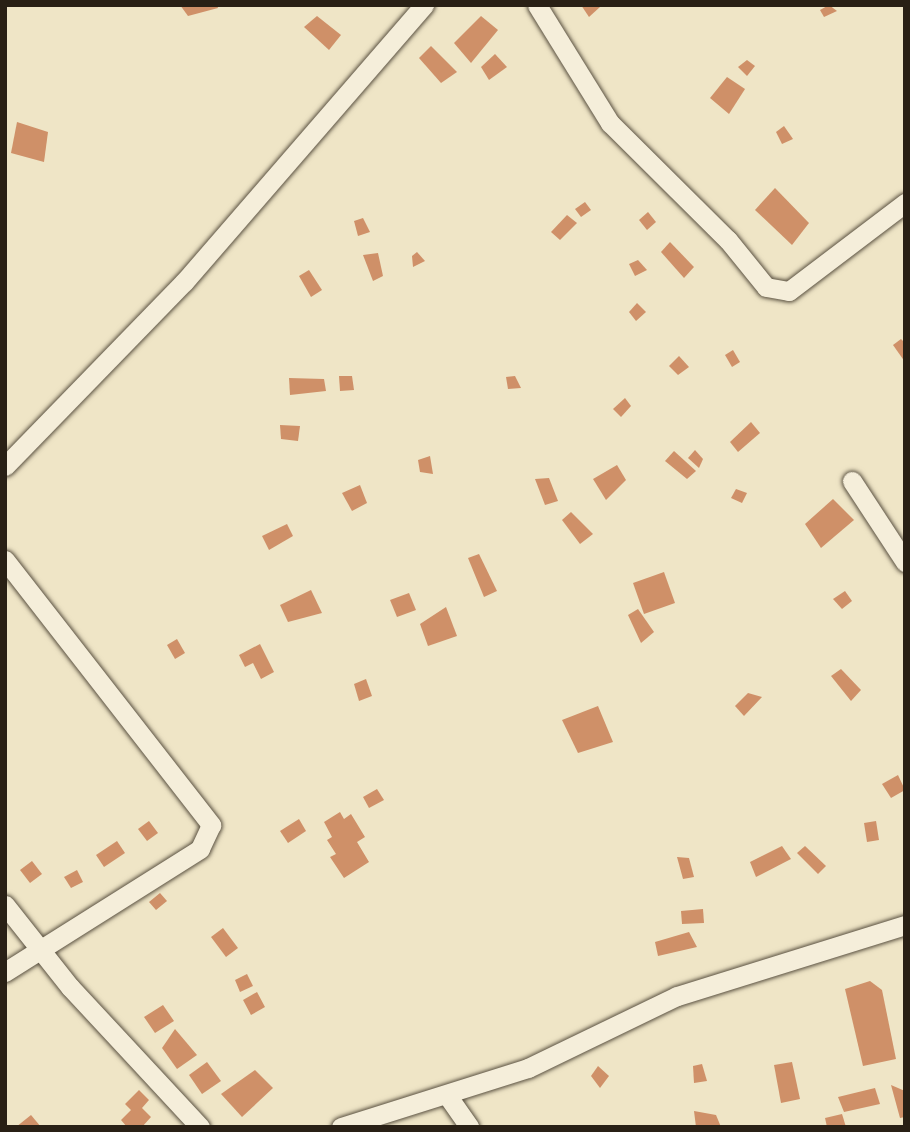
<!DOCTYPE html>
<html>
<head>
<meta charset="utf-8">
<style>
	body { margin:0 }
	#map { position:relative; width:910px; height:1132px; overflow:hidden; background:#efe5c6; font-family:"Sorts Mill Goudy",serif }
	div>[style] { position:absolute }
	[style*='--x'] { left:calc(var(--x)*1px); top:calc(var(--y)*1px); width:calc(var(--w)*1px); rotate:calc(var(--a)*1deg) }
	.building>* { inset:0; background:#cf9068 }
	.roads { filter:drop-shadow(0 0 2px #5a5141) drop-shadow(0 0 2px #5a5141) }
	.street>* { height:19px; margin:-9.5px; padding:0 9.5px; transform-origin:9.5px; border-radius:9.5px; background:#f5eeda }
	span { translate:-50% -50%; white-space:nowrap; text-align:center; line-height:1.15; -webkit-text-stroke:7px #f5eeda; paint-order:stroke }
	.frame { position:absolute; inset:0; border:7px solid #292015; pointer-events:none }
</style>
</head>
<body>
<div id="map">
	<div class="building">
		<i style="clip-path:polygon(180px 5px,217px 5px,218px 8px,188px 16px)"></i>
		<i style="clip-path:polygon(581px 5px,598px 5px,600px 7px,589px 17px)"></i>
		<i style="clip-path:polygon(829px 5px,837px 11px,824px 17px,820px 10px)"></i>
		<i style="clip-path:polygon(317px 16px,341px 35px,329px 50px,304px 27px)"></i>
		<i style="clip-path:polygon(481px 16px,498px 30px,471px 63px,454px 43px)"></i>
		<i style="clip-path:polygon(431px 46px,457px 72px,441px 83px,419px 58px)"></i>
		<i style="clip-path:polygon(495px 54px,507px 67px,489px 80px,481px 67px)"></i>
		<i style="clip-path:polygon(747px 60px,755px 66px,747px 76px,738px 67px)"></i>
		<i style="clip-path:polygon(727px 77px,745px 89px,729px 114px,710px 98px)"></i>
		<i style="clip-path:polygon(17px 122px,48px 132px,44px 162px,11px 153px)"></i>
		<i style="clip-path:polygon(784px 126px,793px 139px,782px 144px,776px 132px)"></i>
		<i style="clip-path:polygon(775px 188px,809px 223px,792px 245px,755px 210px)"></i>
		<i style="clip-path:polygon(585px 202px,591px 210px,581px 217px,575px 209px)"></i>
		<i style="clip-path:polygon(648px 212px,656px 222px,647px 230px,639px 220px)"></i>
		<i style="clip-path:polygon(567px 215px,577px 223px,560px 240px,551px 232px)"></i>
		<i style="clip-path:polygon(363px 218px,370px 232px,358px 236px,354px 221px)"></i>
		<i style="clip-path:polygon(670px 242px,694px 267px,684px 278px,661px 252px)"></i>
		<i style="clip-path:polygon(417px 252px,425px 261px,413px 267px,412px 256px)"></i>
		<i style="clip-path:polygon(378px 253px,383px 276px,373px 281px,363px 255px)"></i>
		<i style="clip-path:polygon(638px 260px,647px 270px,635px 276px,629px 264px)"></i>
		<i style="clip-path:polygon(309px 270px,322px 290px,311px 297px,299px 276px)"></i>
		<i style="clip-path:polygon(637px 303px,646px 312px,636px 321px,629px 312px)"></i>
		<i style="clip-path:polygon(901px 339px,905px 343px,905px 362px,893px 345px)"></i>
		<i style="clip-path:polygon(733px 350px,740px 362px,732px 367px,725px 355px)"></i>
		<i style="clip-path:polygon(679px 356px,689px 367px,678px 375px,669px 366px)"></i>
		<i style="clip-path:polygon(339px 376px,352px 376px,354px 390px,340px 391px)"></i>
		<i style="clip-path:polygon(515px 376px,521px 388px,508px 389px,506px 377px)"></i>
		<i style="clip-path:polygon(289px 378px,324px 379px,326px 391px,290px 395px)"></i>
		<i style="clip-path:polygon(625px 398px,631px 406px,621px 417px,613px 409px)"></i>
		<i style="clip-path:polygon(751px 422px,760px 433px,738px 452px,730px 442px)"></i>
		<i style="clip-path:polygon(280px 425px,300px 426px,298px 441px,281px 439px)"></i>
		<i style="clip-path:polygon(695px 450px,703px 459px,699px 468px,688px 458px)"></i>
		<i style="clip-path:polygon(674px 451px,696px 471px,687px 479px,665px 461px)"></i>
		<i style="clip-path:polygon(430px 456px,433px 474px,420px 472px,418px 460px)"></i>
		<i style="clip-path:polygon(617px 465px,626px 480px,606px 500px,593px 479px)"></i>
		<i style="clip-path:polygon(549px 478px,558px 501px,545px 505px,535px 479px)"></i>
		<i style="clip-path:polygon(360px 485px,367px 503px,352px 511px,342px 493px)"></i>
		<i style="clip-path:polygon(736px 489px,747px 493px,742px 503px,731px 498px)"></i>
		<i style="clip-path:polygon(833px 499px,854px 520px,821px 548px,805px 524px)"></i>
		<i style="clip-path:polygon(571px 512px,593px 534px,580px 544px,562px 520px)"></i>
		<i style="clip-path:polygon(287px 524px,293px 536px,269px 550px,262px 536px)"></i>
		<i style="clip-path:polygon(479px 554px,497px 591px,484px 597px,468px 558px)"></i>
		<i style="clip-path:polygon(664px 572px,675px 603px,644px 614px,633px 583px)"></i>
		<i style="clip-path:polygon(311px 590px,322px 613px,288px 622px,280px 605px)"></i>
		<i style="clip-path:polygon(845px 591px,852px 601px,842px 609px,833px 599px)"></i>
		<i style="clip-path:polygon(409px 593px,416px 610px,397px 617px,390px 600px)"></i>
		<i style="clip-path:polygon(446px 607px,457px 636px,428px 646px,420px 624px)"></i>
		<i style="clip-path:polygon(638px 609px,654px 632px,641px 643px,628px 615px)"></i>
		<i style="clip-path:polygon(177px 639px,185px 653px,175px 659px,167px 645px)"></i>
		<i style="clip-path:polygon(260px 644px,274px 672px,261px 679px,253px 663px,245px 667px,239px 655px)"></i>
		<i style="clip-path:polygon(841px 669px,861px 690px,851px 701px,831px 676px)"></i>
		<i style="clip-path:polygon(366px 679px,372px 696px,359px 701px,354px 684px)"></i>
		<i style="clip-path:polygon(748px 693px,762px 697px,744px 716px,735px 706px)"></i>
		<i style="clip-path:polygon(598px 706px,613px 742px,578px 753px,562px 720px)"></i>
		<i style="clip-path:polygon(898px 775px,905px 790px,891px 798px,882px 784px)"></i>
		<i style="clip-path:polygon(377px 789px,384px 800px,369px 808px,363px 797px)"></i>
		<i style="clip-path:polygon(340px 812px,344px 819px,351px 814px,365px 837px,357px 842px,369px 862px,344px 878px,330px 857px,336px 854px,327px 840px,332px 837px,324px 822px)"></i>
		<i style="clip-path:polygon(299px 819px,306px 831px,288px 843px,280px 831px)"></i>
		<i style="clip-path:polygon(149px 821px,158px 833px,147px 841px,138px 829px)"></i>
		<i style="clip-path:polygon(876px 821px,879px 840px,867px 842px,864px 823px)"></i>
		<i style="clip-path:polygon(117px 841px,125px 853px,104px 867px,96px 855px)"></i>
		<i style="clip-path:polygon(782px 846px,791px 859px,756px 877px,750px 862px)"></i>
		<i style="clip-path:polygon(805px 846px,826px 866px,818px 874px,797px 853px)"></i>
		<i style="clip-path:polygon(677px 857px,689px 858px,694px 877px,683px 879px)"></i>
		<i style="clip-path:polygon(32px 861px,42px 874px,30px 883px,20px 870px)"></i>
		<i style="clip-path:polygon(77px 870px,83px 882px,71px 888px,64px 877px)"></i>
		<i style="clip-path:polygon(160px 893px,167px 901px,156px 910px,149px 902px)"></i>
		<i style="clip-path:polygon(703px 909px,704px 923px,682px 924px,681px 911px)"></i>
		<i style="clip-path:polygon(223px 928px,238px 948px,226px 957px,211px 937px)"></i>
		<i style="clip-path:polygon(689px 932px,697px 947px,658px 956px,655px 942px)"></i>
		<i style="clip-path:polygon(247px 974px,253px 986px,240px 992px,235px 980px)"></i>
		<i style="clip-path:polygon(870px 981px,882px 990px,896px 1059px,863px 1066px,845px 989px)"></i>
		<i style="clip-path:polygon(257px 992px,265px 1007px,251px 1015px,243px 1000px)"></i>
		<i style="clip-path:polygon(163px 1005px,174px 1021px,155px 1033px,144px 1017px)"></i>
		<i style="clip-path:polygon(175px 1029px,197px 1055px,177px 1069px,162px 1048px)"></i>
		<i style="clip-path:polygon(207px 1062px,221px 1081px,202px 1094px,189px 1075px)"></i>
		<i style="clip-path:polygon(792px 1062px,800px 1099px,781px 1103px,774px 1065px)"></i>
		<i style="clip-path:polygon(702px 1064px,707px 1081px,694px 1083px,693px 1066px)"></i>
		<i style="clip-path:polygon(598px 1066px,609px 1076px,600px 1088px,591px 1076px)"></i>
		<i style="clip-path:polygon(255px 1070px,273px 1088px,242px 1117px,221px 1094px)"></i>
		<i style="clip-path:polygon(891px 1085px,905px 1091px,905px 1117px,900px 1118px)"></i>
		<i style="clip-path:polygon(875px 1088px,880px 1104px,844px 1112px,838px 1097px)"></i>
		<i style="clip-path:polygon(139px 1090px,149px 1100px,142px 1108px,151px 1117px,142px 1127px,127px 1127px,121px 1120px,131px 1110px,125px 1104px)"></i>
		<i style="clip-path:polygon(694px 1111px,716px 1115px,721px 1127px,696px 1127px)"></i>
		<i style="clip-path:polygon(842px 1114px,846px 1127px,827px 1127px,825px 1118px)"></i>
		<i style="clip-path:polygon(31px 1115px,41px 1127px,16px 1127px)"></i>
	</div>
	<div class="roads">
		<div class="street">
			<i style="--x:537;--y:5;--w:139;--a:58.3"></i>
			<i style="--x:610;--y:123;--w:166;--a:44.8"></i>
			<i style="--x:728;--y:240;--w:60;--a:51"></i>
			<i style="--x:766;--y:287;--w:23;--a:10"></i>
			<i style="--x:789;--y:291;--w:146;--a:-37.2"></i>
			<i style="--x:5;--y:466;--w:257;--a:-45.8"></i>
			<i style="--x:184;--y:282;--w:367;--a:-49.1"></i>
			<i style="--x:852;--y:481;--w:97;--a:56.8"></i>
			<i style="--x:5;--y:560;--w:336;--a:52.1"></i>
			<i style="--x:211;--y:825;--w:26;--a:115"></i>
			<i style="--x:200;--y:849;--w:231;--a:147.8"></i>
			<i style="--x:5;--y:905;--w:105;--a:51.6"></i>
			<i style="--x:70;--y:987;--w:191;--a:47.1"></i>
			<i style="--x:447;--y:1095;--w:39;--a:55"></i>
			<i style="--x:341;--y:1127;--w:196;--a:-17.5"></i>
			<i style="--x:528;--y:1068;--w:165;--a:-25.8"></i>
			<i style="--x:677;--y:996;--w:239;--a:-17.3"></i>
		</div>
	</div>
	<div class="frame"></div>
</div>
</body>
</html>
